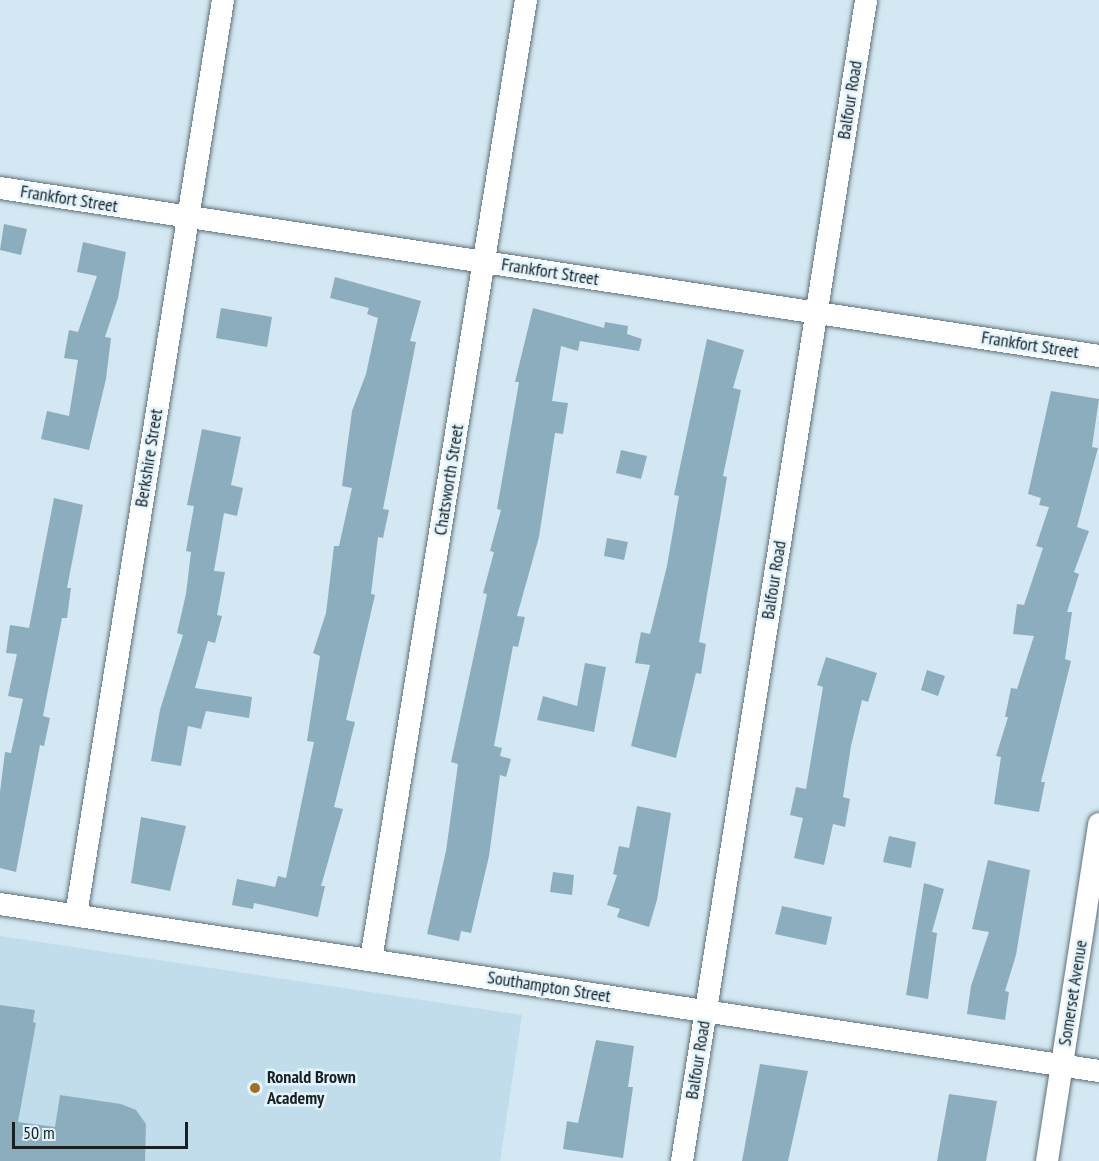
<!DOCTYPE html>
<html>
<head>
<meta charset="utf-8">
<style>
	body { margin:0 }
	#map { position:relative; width:1099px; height:1161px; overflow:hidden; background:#d3e8f2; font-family:"PT Sans Narrow",sans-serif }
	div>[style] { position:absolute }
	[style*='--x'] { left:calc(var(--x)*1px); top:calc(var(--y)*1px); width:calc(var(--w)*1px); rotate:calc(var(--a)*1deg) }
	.built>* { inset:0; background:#c1ddeb }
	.building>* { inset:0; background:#8cadbd }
	.roads { filter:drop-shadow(0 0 2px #5f717b) drop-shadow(0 0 2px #5f717b) }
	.street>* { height:22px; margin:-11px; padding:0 11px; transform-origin:11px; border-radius:11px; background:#fff }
	.dots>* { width:16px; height:16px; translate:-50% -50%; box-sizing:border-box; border:3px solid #e3f4fd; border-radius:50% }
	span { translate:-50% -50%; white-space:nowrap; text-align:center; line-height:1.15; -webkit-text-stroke:5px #e3f4fd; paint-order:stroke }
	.street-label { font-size:18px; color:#182023 }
	.poi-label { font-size:18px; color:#182023; font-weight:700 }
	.left { translate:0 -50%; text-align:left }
	.scale { position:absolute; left:12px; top:1122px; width:176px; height:27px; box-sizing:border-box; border:3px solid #182023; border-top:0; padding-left:8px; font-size:18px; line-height:21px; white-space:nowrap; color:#182023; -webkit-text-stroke:4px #e3f4fd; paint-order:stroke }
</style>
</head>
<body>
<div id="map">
	<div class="built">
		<i style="clip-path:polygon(0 936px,522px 1015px,500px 1161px,0 1161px)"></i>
	</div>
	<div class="building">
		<i style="clip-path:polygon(4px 224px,27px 229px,21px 255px,0 250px)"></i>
		<i style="clip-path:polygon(83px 242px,126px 252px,118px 298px,105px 337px,111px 338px,106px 379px,89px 450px,41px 439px,47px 411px,69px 416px,78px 360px,64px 358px,69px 330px,78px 332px,97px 276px,77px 272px)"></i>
		<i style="clip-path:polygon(335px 277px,421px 301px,410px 341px,416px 342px,383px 509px,389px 510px,383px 538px,378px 537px,371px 594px,375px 595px,346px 720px,355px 722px,334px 807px,343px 809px,321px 886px,325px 886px,318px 917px,254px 903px,253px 909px,232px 905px,237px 879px,275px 887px,278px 876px,286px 878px,314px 742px,307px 741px,320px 656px,313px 653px,326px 613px,334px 546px,339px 546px,352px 488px,342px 486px,352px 411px,366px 374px,378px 318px,367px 314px,369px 308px,330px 298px)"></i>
		<i style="clip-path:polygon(221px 308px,272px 317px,267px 347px,216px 338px)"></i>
		<i style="clip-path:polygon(533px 308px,604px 328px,605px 322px,628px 326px,627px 334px,642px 339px,639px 351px,580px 341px,578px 351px,561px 346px,552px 401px,568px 403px,563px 434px,555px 433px,539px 537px,517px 616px,525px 617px,518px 647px,513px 646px,494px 746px,502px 748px,500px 756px,511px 759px,506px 777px,500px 775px,489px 856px,471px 933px,461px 931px,459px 941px,427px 934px,446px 851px,458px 764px,451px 762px,487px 594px,483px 593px,494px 552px,490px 551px,501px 510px,497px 509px,519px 382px,515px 382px)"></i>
		<i style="clip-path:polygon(707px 339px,744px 350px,733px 388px,741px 390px,723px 476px,727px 477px,699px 642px,706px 644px,701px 674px,696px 673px,676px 758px,631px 746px,650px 665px,635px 663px,641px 632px,650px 634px,667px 566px,679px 496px,674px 495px)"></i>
		<i style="clip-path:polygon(1051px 391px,1099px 399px,1092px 447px,1098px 448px,1077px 527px,1089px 531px,1074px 572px,1079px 574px,1067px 612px,1072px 612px,1065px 659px,1071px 661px,1041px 782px,1045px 782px,1039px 812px,994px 804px,1001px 757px,996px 756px,1008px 717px,1005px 717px,1011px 688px,1017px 689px,1034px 636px,1013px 634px,1017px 604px,1024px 605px,1043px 548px,1036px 546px,1049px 507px,1039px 505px,1041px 498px,1028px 494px)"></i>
		<i style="clip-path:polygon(202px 429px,241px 437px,231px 485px,243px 488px,237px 516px,224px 513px,214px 571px,225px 572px,217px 615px,222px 616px,215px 643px,208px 641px,195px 688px,252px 697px,249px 718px,206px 711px,201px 729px,188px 726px,181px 766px,151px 761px,160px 710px,183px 635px,177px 633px,186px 594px,191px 552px,186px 551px,194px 506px,187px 505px)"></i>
		<i style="clip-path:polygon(621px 450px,647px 456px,641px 479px,616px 473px)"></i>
		<i style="clip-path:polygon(54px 498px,83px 505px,67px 588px,71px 588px,67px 618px,62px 618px,43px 716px,50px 718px,44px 746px,40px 745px,16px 872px,0 868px,0 792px,5px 752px,11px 753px,23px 699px,8px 696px,17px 654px,6px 653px,10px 625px,29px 628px)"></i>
		<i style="clip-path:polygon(607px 538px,628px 542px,624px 560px,604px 556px)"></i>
		<i style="clip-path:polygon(826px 657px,877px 673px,868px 702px,862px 700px,851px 746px,843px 797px,850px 799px,845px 827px,833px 824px,824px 865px,794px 858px,803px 818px,790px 815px,796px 787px,806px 789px,823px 687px,817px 685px)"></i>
		<i style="clip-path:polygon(585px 663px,606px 667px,594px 732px,537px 720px,543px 696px,577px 706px)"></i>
		<i style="clip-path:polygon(927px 670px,945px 676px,938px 696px,921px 690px)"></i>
		<i style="clip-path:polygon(637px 806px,671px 813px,657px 900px,649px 927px,617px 917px,620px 909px,607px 905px,617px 875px,613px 874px,619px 846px,629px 848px)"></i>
		<i style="clip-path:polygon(141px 817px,186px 826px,170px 891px,131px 883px)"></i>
		<i style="clip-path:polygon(889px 836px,916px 842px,911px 868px,883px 862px)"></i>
		<i style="clip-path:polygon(988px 860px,1030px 870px,1016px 955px,1005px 991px,1009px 992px,1005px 1020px,967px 1014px,971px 986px,989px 932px,972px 929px)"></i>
		<i style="clip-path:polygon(553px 872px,574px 875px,572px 895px,550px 892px)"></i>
		<i style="clip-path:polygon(924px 883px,944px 889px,932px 932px,937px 933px,928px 999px,906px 995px)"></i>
		<i style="clip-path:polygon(782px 906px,832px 917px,826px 945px,775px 934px)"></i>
		<i style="clip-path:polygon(0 1005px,35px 1010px,33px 1022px,36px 1023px,18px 1122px,55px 1127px,60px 1095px,121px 1104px,136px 1110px,146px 1124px,145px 1161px,0 1161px)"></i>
		<i style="clip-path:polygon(596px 1040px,634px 1046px,628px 1087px,633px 1087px,623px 1158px,563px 1149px,567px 1121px,578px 1123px)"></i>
		<i style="clip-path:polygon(760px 1064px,808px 1071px,788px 1161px,742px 1161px)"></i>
		<i style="clip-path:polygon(949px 1094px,997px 1101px,986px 1161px,937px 1161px)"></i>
	</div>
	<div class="roads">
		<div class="street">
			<i style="--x:0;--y:188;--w:1112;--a:8.69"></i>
			<i style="--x:0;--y:904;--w:1112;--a:8.64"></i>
			<i style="--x:76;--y:915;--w:927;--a:-80.87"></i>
			<i style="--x:371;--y:960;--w:972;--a:-80.83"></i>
			<i style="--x:682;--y:1161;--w:1175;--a:-80.99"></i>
			<i style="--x:1047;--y:1161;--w:341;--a:-81.2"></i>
		</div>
	</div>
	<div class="dots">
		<i style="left:255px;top:1088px;background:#a26d27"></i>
	</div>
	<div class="street-label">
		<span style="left:850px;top:100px;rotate:-81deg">Balfour Road</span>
		<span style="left:69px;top:199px;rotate:9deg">Frankfort Street</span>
		<span style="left:550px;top:272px;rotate:9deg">Frankfort Street</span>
		<span style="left:1030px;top:345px;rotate:9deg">Frankfort Street</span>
		<span style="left:149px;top:458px;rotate:-81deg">Berkshire Street</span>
		<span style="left:449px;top:480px;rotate:-81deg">Chatsworth Street</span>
		<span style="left:774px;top:580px;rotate:-81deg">Balfour Road</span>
		<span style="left:549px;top:987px;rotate:9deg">Southampton Street</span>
		<span style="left:1073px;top:993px;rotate:-81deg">Somerset Avenue</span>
		<span style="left:698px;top:1060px;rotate:-81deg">Balfour Road</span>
	</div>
	<div class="poi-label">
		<span class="left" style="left:267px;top:1088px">Ronald Brown<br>Academy</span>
	</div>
	<div class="scale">50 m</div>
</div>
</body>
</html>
